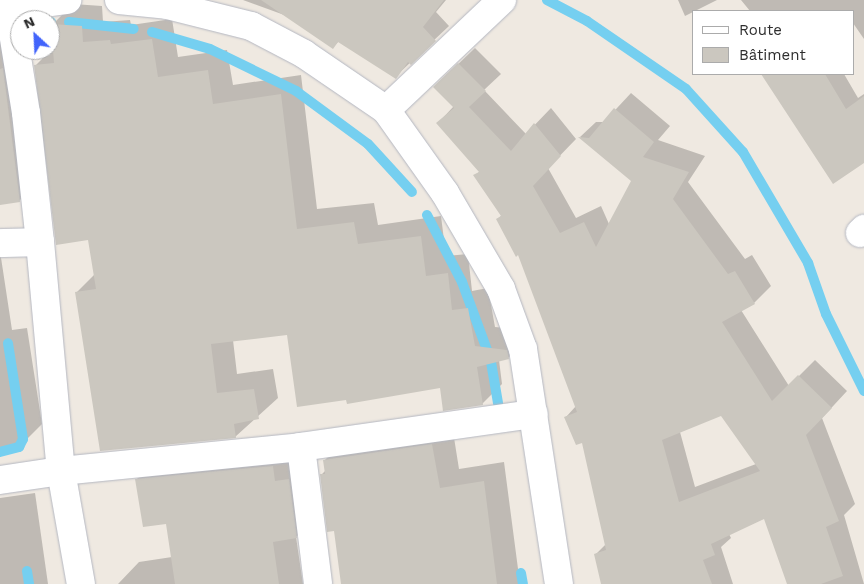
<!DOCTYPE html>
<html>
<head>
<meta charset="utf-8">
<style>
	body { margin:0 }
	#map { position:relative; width:864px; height:584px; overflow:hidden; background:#efe9e1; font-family:"Work Sans",sans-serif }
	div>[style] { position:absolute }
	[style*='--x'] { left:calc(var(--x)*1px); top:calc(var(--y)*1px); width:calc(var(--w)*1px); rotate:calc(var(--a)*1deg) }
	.shadow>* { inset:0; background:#0003 }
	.stream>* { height:10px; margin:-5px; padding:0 5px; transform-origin:5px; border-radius:5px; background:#75cff0 }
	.building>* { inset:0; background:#cbc7bf }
	.roads { filter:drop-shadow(0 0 1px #b4b7c1) drop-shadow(0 0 1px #b4b7c1) }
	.minor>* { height:28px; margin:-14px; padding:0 14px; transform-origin:14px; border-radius:14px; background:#fff }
	.secondary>* { height:28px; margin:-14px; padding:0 14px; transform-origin:14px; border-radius:14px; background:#fff }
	span { translate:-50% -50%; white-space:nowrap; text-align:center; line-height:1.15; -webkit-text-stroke:4px #fff; paint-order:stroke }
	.legend { position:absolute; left:692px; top:10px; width:162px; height:65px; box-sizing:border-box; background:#fff; border:1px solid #ababab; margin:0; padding:6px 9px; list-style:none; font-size:15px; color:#2e2e2e }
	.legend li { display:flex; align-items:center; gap:10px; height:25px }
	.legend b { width:25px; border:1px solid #ababab }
	.north { position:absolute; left:10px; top:10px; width:50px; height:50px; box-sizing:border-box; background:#fff; border:1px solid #ababab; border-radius:50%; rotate:335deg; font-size:14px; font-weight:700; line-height:20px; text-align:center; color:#2e2e2e }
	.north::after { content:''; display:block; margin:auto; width:18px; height:22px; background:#4264fb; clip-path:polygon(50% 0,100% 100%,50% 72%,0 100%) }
</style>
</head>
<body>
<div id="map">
	<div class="shadow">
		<i style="clip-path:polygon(243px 0,446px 0,436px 12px,449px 26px,395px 77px,339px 41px,333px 47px,287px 16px)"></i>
		<i style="clip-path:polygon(678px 0,717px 0,685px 16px)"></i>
		<i style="clip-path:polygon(741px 0,864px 0,864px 39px,853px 23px,853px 11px,750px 11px)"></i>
		<i style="clip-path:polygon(73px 4px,102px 6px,103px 22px,130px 20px,131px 25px,172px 19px,178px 57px,227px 50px,233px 85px,301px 75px,317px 209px,374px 203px,378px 225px,441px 216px,446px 256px,468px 254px,472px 291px,488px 288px,495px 327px,527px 330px,528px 338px,508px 358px,499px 360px,502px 384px,482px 404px,441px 387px,347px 399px,288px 333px,233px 340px,237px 374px,273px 369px,278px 398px,235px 437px,77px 292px,95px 274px,89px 239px,35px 66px,54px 47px,52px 25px)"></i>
		<i style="clip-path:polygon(0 31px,41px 179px,19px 201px,0 203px)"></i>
		<i style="clip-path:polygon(evenodd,475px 48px,501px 74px,484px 90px,526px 134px,551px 108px,576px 139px,548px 168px,576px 218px,601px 206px,609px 224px,633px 180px,580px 137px,596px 122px,604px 122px,631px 93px,670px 126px,658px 140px,705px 156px,688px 182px,745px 259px,752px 255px,771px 286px,754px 303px,741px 310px,789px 386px,815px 360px,847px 391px,822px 418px,855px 504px,844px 515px,864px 584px,789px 584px,765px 518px,729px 534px,731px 538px,721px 547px,733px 584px,603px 584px,596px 554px,606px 544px,583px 441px,566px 417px,576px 406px,519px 254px,498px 219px,502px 215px,475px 176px,480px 171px,438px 123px,454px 106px,451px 71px,475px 48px,722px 414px,756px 464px,695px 487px,680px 432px,722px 414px)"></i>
		<i style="clip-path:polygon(763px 74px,844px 74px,858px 98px,864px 94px,864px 162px,833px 182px)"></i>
		<i style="clip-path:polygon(0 251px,12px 330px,27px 328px,42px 424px,21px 445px,0 448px)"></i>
		<i style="clip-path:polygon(452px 425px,459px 469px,504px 462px,520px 584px,342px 584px,335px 530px,321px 475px,326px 470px,325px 460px,344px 440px)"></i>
		<i style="clip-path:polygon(293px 445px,317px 516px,296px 537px,303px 584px,118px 584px,139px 562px,172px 557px,167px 523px,136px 480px,157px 459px)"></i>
		<i style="clip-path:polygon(35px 493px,48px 584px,0 584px,0 498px)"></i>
	</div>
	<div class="stream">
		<i style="--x:547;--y:0;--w:45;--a:27.7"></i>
		<i style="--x:587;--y:21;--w:120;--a:34.5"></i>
		<i style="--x:686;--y:89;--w:85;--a:47.9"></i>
		<i style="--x:743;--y:152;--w:129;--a:59.6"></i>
		<i style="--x:808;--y:263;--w:54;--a:70.6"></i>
		<i style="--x:826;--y:314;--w:86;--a:63.7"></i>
		<i style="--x:50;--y:22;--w:1;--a:0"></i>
		<i style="--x:69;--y:22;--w:65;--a:6.1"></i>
		<i style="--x:152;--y:32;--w:60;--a:16.3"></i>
		<i style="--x:210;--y:49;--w:96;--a:26"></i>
		<i style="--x:296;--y:91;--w:89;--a:36.4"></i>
		<i style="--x:368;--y:144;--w:65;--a:47.5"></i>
		<i style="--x:427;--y:215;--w:76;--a:62.4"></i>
		<i style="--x:462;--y:282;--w:72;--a:69.8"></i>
		<i style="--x:491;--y:362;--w:42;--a:80.3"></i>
		<i style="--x:0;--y:452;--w:20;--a:-15"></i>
		<i style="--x:19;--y:447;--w:9;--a:-63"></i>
		<i style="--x:23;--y:439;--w:97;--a:-98.9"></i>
		<i style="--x:27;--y:571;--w:13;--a:81"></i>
		<i style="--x:521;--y:573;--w:11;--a:80"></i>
	</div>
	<div class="building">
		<i style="clip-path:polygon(261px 0,444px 0,423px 27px,436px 41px,411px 65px,408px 62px,396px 79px,338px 42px,333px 49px)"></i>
		<i style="clip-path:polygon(51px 24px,82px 26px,83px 42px,110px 40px,111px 44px,152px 39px,158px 77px,208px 70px,213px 104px,281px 94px,297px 229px,354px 222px,358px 244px,421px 236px,426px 276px,448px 273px,452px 310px,468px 308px,475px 346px,507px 350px,509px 359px,477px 367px,483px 405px,443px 411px,440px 388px,347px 404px,346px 400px,297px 407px,287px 335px,211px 344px,217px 393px,254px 389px,259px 419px,234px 424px,236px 438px,100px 451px,75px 292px,96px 289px,88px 240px,56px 245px,34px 65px,54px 63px)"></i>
		<i style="clip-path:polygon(evenodd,458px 63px,486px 91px,469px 107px,511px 151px,534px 123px,561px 156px,533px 186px,560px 233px,584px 222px,596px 247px,631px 181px,578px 137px,589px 138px,614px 108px,654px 142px,643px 157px,689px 172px,673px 199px,728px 274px,735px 271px,755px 304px,722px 322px,772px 401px,798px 375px,832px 408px,806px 435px,839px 521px,826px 527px,843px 576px,821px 584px,787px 584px,764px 519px,711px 544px,715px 555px,703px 560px,712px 584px,601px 584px,594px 554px,606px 550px,582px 443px,576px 445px,564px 417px,577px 412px,518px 255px,516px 257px,496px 219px,501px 216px,473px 175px,479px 172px,436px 123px,454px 108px,433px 87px,458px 63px,721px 416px,760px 471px,679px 502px,662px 440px,721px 416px)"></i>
		<i style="clip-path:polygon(3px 68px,20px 202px,0 205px,0 69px)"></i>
		<i style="clip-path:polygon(761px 74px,825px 74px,846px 109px,864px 96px,864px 163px,833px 184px)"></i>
		<i style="clip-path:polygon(432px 444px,440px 488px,484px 481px,497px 584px,341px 584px,334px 531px,327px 532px,320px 474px,325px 474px,323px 460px)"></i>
		<i style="clip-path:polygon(273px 466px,275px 481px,289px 479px,297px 538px,273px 542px,279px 584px,175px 584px,166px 524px,143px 527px,135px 479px)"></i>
	</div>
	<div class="roads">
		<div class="minor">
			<i style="--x:9;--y:8;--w:106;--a:80.8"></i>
			<i style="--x:26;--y:113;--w:130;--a:83.8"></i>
			<i style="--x:40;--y:242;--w:230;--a:84.8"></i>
			<i style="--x:61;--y:471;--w:115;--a:80"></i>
			<i style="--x:386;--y:110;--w:160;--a:-43.5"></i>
			<i style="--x:860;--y:233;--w:6;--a:-45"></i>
			<i style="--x:0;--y:243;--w:40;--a:-1.4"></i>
			<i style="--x:301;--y:447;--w:138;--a:82.9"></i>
			<i style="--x:0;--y:480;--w:62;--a:-8.4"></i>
			<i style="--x:61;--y:471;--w:241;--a:-5.7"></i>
			<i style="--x:301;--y:447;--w:235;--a:-8.1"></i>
		</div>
		<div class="secondary">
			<i style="--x:119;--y:0;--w:48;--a:5.9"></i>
			<i style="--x:167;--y:5;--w:87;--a:14"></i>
			<i style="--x:251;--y:26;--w:60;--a:27.8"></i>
			<i style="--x:304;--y:54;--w:99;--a:34.3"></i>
			<i style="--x:386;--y:110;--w:102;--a:54.6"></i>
			<i style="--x:445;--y:193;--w:111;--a:59.7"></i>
			<i style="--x:501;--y:289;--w:64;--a:69.9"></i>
			<i style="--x:523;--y:349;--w:238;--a:81.3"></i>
			<i style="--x:0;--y:9;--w:68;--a:-7.7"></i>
		</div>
	</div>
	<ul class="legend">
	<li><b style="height:6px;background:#fff"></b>Route</li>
	<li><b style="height:14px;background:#cbc7bf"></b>Bâtiment</li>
	</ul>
	<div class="north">N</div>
</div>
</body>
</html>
